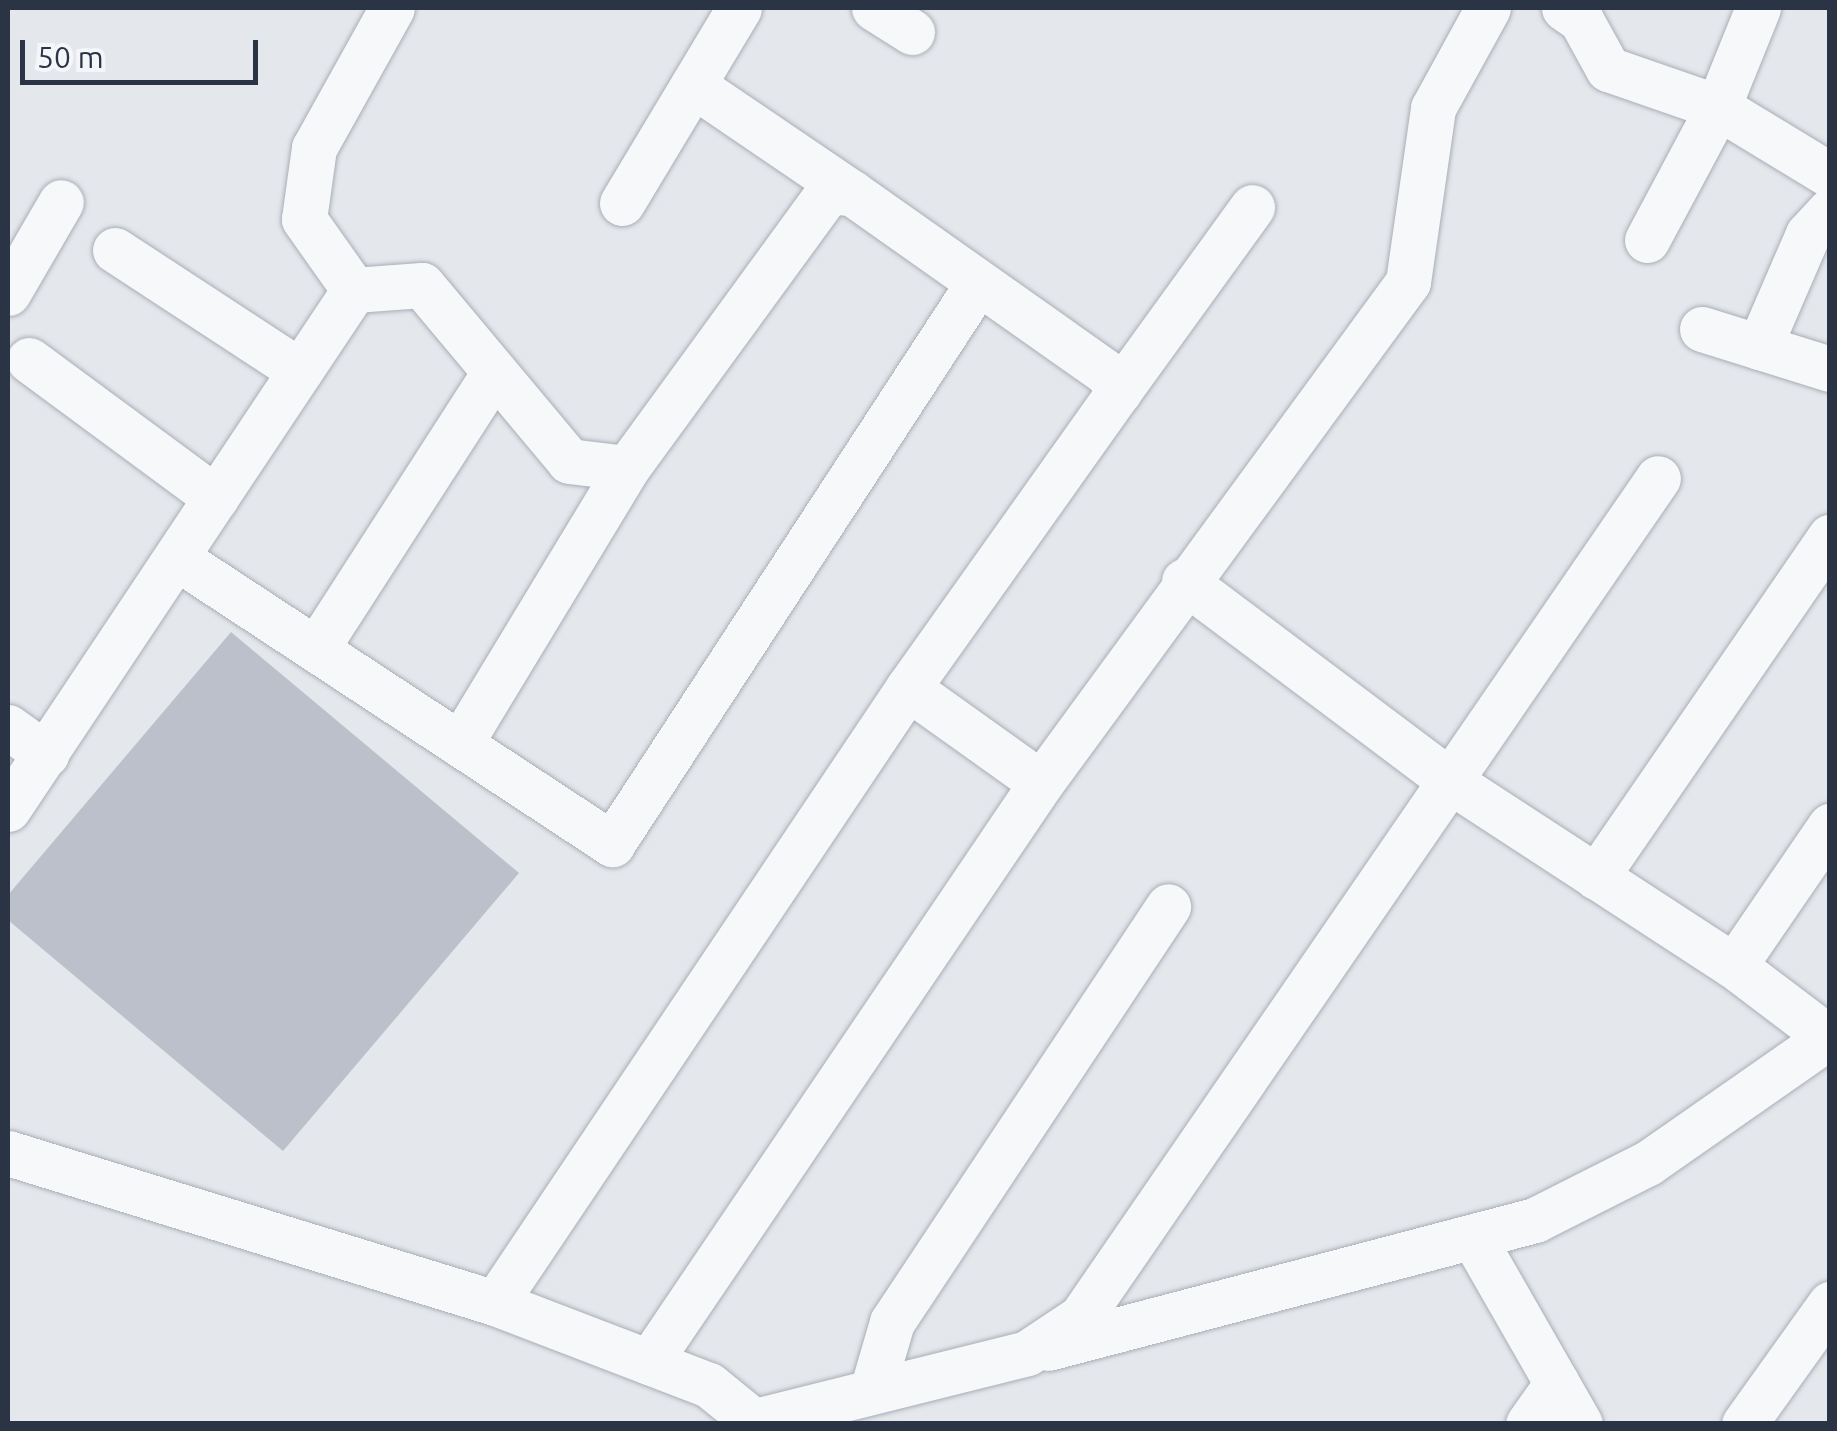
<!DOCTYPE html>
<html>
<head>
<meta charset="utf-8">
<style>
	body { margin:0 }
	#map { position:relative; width:1837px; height:1431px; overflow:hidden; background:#e4e7ec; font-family:Ubuntu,sans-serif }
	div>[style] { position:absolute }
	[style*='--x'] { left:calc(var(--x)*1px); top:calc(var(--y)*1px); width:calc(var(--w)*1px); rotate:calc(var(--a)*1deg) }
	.building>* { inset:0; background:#bbc0ca }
	.roads { filter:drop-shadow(0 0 2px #a9aeb7) drop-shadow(0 0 2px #a9aeb7) }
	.minor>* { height:45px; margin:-22.5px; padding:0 22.5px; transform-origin:22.5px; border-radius:22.5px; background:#f7f8fa }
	span { translate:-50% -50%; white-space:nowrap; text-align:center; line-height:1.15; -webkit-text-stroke:9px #f4f6f9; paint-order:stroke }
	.frame { position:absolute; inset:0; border:10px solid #2b3445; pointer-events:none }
	.scale { position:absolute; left:20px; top:40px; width:238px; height:45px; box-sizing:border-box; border:5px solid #2b3445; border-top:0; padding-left:12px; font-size:30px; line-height:35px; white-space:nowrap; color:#2b3445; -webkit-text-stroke:8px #f4f6f9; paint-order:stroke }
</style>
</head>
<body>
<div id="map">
	<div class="building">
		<i style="clip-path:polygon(231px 632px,519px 873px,283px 1151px,8px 920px,8px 895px)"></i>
	</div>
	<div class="roads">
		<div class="minor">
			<i style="--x:874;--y:8;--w:45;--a:32.3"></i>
			<i style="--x:1564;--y:8;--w:21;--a:35"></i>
			<i style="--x:1581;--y:20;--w:56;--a:61.1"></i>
			<i style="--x:1608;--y:69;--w:116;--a:19.1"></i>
			<i style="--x:1718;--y:107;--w:131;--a:31.3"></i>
			<i style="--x:693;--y:85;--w:192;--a:34.2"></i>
			<i style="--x:622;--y:203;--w:227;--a:-59"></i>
			<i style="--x:1647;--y:240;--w:151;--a:-61.9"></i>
			<i style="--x:1718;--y:107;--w:107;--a:-68"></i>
			<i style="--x:115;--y:250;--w:221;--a:33.2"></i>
			<i style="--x:354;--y:290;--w:87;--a:-125.2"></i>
			<i style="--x:304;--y:219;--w:72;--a:-82"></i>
			<i style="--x:314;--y:148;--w:160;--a:-60.9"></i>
			<i style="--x:8;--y:293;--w:105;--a:-59.8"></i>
			<i style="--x:1702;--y:329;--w:134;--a:17.4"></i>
			<i style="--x:1759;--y:347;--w:123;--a:-66.6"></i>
			<i style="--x:1808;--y:234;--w:33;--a:-47"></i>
			<i style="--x:29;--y:360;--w:232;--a:36.4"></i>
			<i style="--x:1119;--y:391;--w:227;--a:-54.1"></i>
			<i style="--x:177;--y:558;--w:521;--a:33.32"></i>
			<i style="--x:612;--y:844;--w:666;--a:-56.88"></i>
			<i style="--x:1184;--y:581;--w:333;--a:36.9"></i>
			<i style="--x:1450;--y:781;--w:339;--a:33.1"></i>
			<i style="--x:1734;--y:966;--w:170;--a:-55.6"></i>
			<i style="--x:316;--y:649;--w:328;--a:-57.2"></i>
			<i style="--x:8;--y:727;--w:47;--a:35.4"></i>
			<i style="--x:460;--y:744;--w:323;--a:-58.8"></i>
			<i style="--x:8;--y:809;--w:624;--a:-56.31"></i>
			<i style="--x:354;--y:290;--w:68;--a:-4.2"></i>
			<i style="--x:422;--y:285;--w:229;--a:50.1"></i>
			<i style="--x:569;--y:461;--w:58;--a:6.9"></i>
			<i style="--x:627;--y:468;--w:341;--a:-53.9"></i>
			<i style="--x:828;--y:192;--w:24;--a:2"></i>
			<i style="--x:852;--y:193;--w:312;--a:35.2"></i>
			<i style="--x:1107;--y:373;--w:22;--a:56"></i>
			<i style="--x:1119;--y:391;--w:364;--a:125.4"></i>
			<i style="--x:1596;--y:877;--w:413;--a:-55.5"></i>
			<i style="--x:1734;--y:966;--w:118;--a:37.1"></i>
			<i style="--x:8;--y:1153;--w:510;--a:17.12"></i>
			<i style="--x:495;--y:1303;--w:229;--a:21"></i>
			<i style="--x:709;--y:1385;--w:62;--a:39.1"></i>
			<i style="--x:1473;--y:1237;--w:215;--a:60.2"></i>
			<i style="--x:495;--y:1303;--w:741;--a:-56.12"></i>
			<i style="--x:908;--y:688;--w:163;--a:35.5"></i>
			<i style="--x:1048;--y:1348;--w:504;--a:-14.73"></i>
			<i style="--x:1535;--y:1220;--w:127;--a:-26.8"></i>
			<i style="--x:1648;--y:1163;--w:222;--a:-34.9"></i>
			<i style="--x:649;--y:1362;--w:699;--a:-55.9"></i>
			<i style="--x:1041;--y:783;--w:621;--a:-53.78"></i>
			<i style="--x:1408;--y:282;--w:176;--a:-81.8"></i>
			<i style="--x:1433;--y:108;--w:114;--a:-61.2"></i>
			<i style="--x:873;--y:1387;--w:68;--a:-73.7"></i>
			<i style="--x:892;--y:1322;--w:499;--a:-56.4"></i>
			<i style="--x:743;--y:1424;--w:293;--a:-14"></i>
			<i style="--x:1027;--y:1353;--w:65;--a:-33.7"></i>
			<i style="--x:1081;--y:1317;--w:1018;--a:-55.48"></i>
			<i style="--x:1528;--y:1424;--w:50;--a:-54.7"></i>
			<i style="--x:1744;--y:1424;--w:148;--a:-54.4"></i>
		</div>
	</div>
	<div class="frame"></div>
	<div class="scale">50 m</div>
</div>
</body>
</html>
